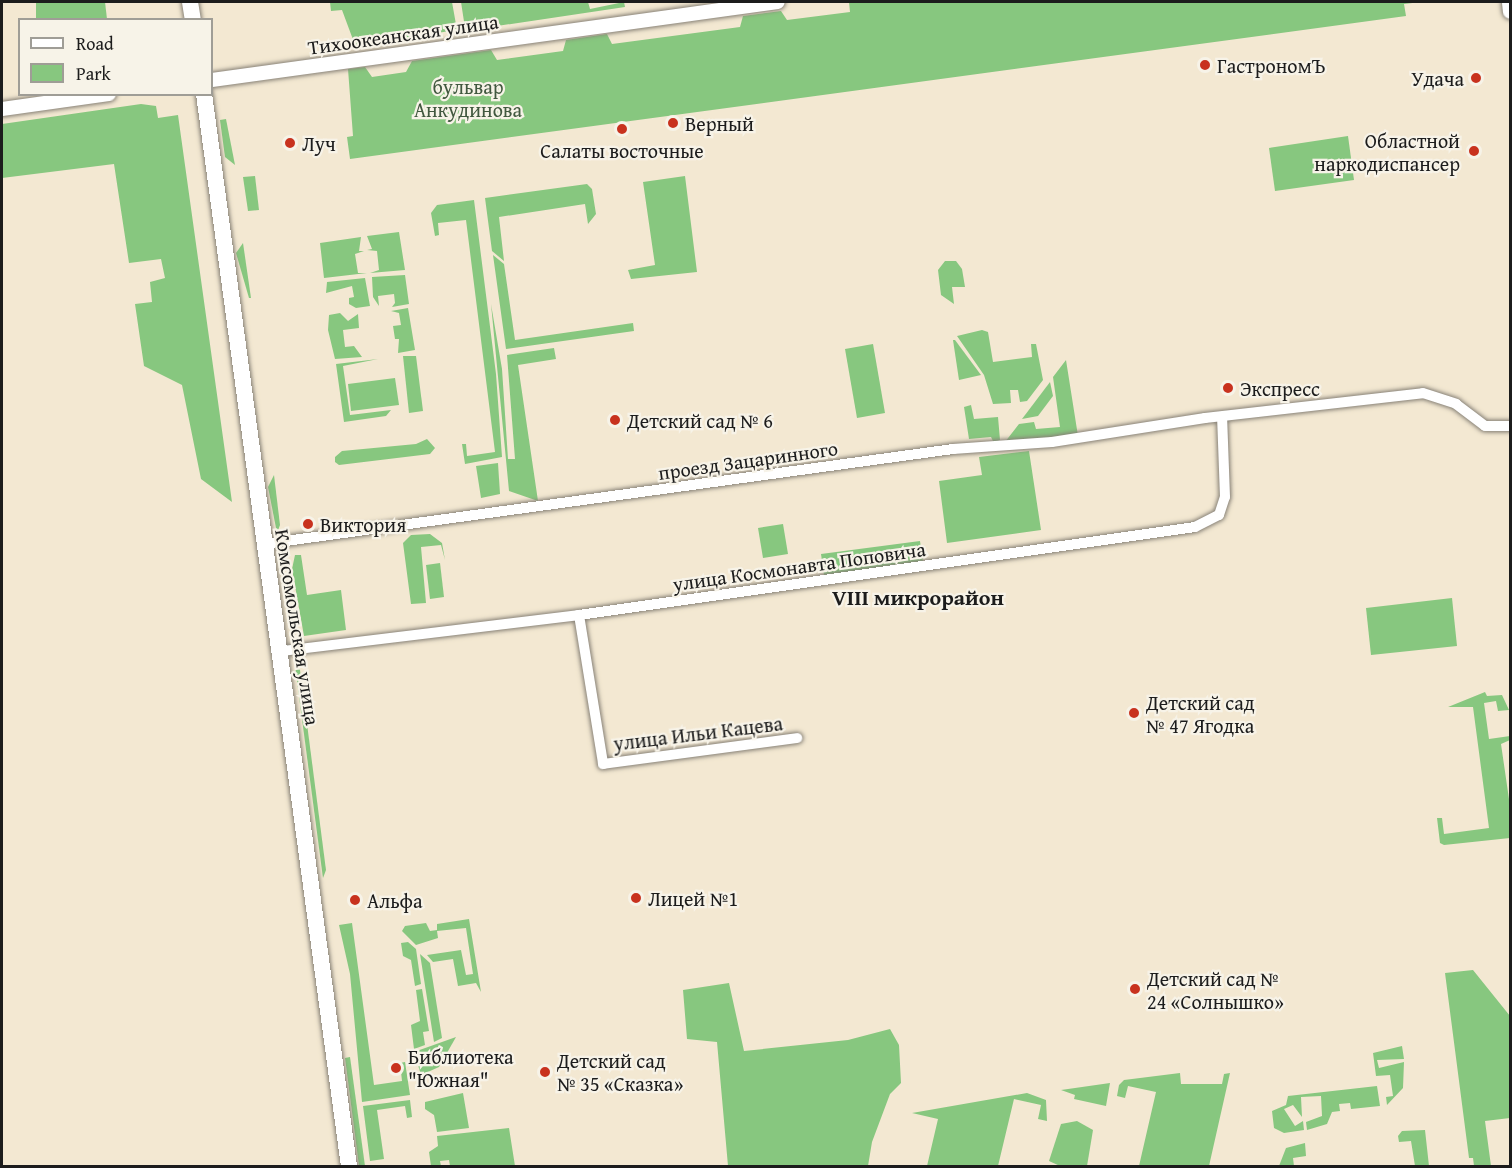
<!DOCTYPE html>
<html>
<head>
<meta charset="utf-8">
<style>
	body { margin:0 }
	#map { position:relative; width:1512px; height:1168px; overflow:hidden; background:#f3e8d2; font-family:"Gentium Book Plus",serif }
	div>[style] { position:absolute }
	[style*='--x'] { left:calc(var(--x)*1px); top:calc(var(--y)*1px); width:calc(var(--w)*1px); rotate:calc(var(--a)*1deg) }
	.green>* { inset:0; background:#87c77f }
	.roads { filter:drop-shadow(0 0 2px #888277) drop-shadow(0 0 2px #888277) }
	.minor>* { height:10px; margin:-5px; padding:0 5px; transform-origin:5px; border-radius:5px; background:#fff }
	.tertiary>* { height:14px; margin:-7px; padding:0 7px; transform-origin:7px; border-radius:7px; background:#fff }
	.secondary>* { height:15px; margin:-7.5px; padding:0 7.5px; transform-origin:7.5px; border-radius:7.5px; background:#fff }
	.primary>* { height:16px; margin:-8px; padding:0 8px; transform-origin:8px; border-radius:8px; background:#fff }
	.dots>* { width:16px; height:16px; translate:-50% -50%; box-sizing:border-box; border:3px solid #f7f3e8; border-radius:50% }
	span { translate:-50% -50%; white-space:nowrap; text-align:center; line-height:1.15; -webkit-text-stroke:4.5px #f7f3e8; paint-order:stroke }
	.street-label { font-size:20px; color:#1c1c1c }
	.poi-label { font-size:20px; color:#1c1c1c }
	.left { translate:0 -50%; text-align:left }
	.right { translate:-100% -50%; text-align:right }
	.park-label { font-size:20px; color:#41583f }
	.quarter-label { font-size:22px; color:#1c1c1c; font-weight:700 }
	.frame { position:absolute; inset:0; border:3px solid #1c1c1c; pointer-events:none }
	.legend { position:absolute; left:18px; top:18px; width:195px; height:78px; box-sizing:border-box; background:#f7f3e8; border:2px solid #9f9d96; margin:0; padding:8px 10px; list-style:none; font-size:18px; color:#1c1c1c }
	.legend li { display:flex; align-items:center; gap:12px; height:30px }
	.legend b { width:30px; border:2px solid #9f9d96 }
</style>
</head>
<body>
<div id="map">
	<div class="green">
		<i style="clip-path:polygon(36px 2px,105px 2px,107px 19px,36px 19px)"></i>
		<i style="clip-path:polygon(330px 2px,452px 2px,457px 30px,355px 45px,342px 10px,331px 11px)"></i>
		<i style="clip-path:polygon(461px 2px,588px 2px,590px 9px,624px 2px,625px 7px,477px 29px,465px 28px)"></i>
		<i style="clip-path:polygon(849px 2px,1421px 2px,1404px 4px,1406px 16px,350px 159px,347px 137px,353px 136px,348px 69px,365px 67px,372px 77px,406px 72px,412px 61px,491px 50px,497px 60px,563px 51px,566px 40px,607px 34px,612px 44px,740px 27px,743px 16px,781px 11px,787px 20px,850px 12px)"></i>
		<i style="clip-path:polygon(141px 104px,156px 106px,158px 118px,178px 115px,232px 502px,201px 479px,182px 385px,144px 366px,135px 304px,152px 302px,150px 282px,165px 278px,161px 259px,129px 263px,114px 164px,2px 178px,2px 124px)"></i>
		<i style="clip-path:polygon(226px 119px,235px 165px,225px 157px,220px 120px)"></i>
		<i style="clip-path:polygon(1348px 136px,1354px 180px,1275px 191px,1269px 148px)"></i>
		<i style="clip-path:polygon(255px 176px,259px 210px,248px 211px,243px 177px)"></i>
		<i style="clip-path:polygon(685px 176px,697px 272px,631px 279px,628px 270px,655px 265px,643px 182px)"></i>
		<i style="clip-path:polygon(587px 184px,592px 189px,596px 214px,588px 224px,585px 204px,499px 217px,504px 261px,492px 251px,485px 198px)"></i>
		<i style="clip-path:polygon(474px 200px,496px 374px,502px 457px,465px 464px,462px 444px,466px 444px,467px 456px,495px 452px,466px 220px,438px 223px,439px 235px,435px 236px,431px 213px,437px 205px)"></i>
		<i style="clip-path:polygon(399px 232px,405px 270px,370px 273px,379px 270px,377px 251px,367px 250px,372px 249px,367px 236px)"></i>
		<i style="clip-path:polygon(361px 237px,359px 251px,364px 251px,355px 254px,358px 273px,367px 273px,324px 278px,320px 243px)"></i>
		<i style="clip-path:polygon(243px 243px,251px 298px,249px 298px,236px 253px)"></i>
		<i style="clip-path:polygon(493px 255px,504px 264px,515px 340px,633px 323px,634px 331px,506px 349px)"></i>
		<i style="clip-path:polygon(945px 261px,956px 261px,962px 269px,965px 287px,952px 287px,954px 304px,941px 295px,938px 270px)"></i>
		<i style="clip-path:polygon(405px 275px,409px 304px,392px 307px,395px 303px,394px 294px,378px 296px,379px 306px,373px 297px,372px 277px)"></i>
		<i style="clip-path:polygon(365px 278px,370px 306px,356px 308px,349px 304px,349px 298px,354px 297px,352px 286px,326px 293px,327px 282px)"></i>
		<i style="clip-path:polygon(491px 304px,502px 369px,508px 459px,515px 459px,507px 355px,554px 348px,556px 359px,518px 365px,538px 501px,509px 491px)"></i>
		<i style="clip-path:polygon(408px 308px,415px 350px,398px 353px,399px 339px,395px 339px,393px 326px,401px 325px,399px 313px,391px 311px)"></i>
		<i style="clip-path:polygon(340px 313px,348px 321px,358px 314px,359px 328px,343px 330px,345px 347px,354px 346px,362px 357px,335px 359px,328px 330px,329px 315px)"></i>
		<i style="clip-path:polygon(982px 330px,988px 332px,993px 362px,1032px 357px,1031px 344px,1036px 344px,1043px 380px,1027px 401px,1020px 402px,1018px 390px,1010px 390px,1011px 403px,993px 404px,984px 375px,957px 336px)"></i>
		<i style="clip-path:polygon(953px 340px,955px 340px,981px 375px,959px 380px)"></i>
		<i style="clip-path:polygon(873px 344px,885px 413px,857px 418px,845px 349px)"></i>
		<i style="clip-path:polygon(403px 356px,416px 356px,423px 411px,409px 413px)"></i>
		<i style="clip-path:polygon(378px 359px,343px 366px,350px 415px,391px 410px,386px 416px,344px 422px,336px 364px)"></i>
		<i style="clip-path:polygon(1066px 360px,1078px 436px,1005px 442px,1019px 424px,1034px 422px,1036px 429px,1060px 427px,1053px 377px)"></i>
		<i style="clip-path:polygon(395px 378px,399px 405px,351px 411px,348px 384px)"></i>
		<i style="clip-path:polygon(1050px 382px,1053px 396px,1038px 416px,1022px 419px)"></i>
		<i style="clip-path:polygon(971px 405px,974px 419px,998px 417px,1000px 440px,994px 443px,991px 437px,969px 439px,964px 407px)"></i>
		<i style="clip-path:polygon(427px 439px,435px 448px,430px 454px,339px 465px,335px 462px,335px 457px,342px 451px,416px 444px)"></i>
		<i style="clip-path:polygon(1029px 451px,1041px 530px,947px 543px,939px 481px,982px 475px,979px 457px)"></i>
		<i style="clip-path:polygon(498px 463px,500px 494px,481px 498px,476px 466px)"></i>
		<i style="clip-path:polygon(274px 475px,280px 525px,277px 533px,268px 487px)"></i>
		<i style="clip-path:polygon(783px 524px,788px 554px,763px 558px,758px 528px)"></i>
		<i style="clip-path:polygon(430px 534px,442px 543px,445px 560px,441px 545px,421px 547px,426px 603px,411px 604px,403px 543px,411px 535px)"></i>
		<i style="clip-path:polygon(920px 541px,923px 562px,824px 575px,821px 554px)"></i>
		<i style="clip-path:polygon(295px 555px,301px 555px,307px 595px,341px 590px,346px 630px,304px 636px,292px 569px)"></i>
		<i style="clip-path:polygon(440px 563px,444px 597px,430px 599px,426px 565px)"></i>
		<i style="clip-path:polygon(1452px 598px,1457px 646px,1371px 655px,1366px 608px)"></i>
		<i style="clip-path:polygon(295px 666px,300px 670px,326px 870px,323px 878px)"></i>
		<i style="clip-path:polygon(1485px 692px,1487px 696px,1502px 695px,1509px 710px,1498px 711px,1496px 701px,1484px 703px,1489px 739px,1510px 736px,1510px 740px,1501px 744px,1510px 806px,1510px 838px,1444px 845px,1440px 843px,1437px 818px,1442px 818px,1444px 834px,1489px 828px,1473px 707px,1448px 707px)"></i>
		<i style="clip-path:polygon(469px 919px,481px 992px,476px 983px,458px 986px,453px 959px,433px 962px,427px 955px,461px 950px,466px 975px,473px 974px,466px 928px,437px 931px,438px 938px,416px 945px,402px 931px,405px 926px,426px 923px,430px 931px,437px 930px,437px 924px)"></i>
		<i style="clip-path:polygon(352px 923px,374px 1085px,402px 1081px,400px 1063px,405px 1062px,410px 1095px,362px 1102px,350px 974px,339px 925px)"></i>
		<i style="clip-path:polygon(408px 942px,416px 949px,421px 984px,415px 986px,411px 960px,403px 956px,401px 943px)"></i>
		<i style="clip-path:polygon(420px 954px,430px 963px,442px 1038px,434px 1042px)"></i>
		<i style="clip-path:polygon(1473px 970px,1510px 1016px,1510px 1118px,1485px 1121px,1491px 1166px,1474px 1166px,1473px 1158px,1469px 1158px,1445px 973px)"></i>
		<i style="clip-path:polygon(729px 983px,744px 1051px,848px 1040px,890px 1029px,899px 1045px,901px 1083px,890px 1094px,872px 1142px,868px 1166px,728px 1166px,717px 1042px,687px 1039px,683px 990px)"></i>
		<i style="clip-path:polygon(422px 989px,429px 1031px,423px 1032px,425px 1045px,414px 1049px,411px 1025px,420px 1021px,416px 990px)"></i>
		<i style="clip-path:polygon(456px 1037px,439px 1067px,421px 1075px,414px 1052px)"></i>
		<i style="clip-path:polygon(1402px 1046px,1404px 1059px,1377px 1060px,1379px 1068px,1404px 1062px,1403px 1088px,1387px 1105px,1386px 1097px,1393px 1096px,1390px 1075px,1376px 1076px,1373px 1053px)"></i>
		<i style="clip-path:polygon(350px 1057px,365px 1166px,359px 1166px,345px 1058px)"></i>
		<i style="clip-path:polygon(1180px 1073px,1181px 1084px,1222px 1084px,1224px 1074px,1230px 1073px,1209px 1166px,1139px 1166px,1156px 1092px,1128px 1086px,1125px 1098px,1117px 1096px,1119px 1085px,1124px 1080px)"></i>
		<i style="clip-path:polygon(1110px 1083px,1106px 1106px,1074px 1099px,1075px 1095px,1061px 1090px)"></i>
		<i style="clip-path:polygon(1377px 1086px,1380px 1106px,1351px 1109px,1350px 1103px,1339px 1104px,1340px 1111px,1332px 1112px,1327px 1124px,1307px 1130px,1306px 1122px,1322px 1116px,1321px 1096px,1301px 1097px,1302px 1117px,1293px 1105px,1284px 1109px,1295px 1126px,1303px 1121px,1304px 1130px,1284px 1133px,1274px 1128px,1272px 1111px,1286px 1105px,1288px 1096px)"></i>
		<i style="clip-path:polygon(463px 1093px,469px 1128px,437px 1132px,434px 1115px,425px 1109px,425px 1102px)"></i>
		<i style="clip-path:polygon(1027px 1093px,1046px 1100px,1047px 1121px,1038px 1119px,1041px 1105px,1014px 1099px,998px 1166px,927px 1166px,938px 1119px,912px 1113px)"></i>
		<i style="clip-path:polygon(410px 1100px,412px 1117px,407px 1118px,405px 1106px,377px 1110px,384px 1159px,370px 1161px,363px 1106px)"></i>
		<i style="clip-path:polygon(1077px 1121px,1093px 1130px,1087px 1166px,1060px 1166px,1049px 1161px,1061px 1124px)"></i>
		<i style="clip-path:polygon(509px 1128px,515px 1166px,450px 1166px,449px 1160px,440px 1161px,441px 1166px,431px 1166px,429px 1152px,438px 1146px,437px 1136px)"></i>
		<i style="clip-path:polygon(1425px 1130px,1429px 1166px,1415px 1166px,1411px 1141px,1399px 1142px,1398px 1136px,1402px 1131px)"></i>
		<i style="clip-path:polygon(1305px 1143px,1306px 1156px,1293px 1158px,1294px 1166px,1279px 1166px,1286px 1148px)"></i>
	</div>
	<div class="roads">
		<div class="minor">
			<i style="--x:264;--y:544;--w:696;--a:-7.85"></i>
			<i style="--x:953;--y:449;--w:99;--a:-4"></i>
			<i style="--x:1052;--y:442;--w:155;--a:-8.9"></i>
			<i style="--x:1205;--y:418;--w:219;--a:-6.5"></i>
			<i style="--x:1423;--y:393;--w:35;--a:18"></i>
			<i style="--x:1456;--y:404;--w:36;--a:37"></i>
			<i style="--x:1485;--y:426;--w:25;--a:0"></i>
			<i style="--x:579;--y:615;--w:151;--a:80.8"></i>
			<i style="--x:603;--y:764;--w:196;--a:-7.6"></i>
			<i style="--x:282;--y:651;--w:299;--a:-6.9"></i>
			<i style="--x:579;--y:615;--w:622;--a:-8.13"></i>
			<i style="--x:1195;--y:527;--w:27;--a:-27"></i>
			<i style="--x:1219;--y:515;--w:19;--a:-72"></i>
			<i style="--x:1225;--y:497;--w:80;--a:-92.1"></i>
		</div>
		<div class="tertiary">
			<i style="--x:212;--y:80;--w:571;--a:-7.85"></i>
			<i style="--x:2;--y:109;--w:108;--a:-8"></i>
		</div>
		<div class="secondary">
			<i style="--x:1509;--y:2;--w:9;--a:84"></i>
		</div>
		<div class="primary">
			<i style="--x:190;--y:2;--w:18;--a:81"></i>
			<i style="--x:204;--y:94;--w:1082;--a:82.3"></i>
		</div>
	</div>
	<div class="dots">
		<i style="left:1205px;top:65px;background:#c8321e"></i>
		<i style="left:1476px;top:78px;background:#c8321e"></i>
		<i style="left:673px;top:123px;background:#c8321e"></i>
		<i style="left:622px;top:129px;background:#c8321e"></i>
		<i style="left:290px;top:143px;background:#c8321e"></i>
		<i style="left:1474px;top:151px;background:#c8321e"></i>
		<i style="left:1228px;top:388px;background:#c8321e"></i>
		<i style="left:615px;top:420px;background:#c8321e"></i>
		<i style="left:308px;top:524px;background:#c8321e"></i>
		<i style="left:1134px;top:713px;background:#c8321e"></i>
		<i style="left:636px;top:898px;background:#c8321e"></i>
		<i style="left:355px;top:900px;background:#c8321e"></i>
		<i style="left:1135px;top:989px;background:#c8321e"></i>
		<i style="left:396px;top:1068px;background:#c8321e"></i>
		<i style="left:545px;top:1072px;background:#c8321e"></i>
	</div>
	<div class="street-label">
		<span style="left:403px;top:34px;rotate:-8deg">Тихоокеанская улица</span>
		<span style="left:748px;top:460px;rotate:-8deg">проезд Зацаринного</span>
		<span style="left:799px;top:566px;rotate:-8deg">улица Космонавта Поповича</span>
		<span style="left:298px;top:627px;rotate:81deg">Комсомольская улица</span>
		<span style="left:698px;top:733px;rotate:-7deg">улица Ильи Кацева</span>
	</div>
	<div class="poi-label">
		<span class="left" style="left:1217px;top:65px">ГастрономЪ</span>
		<span class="right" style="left:1464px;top:78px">Удача</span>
		<span class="left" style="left:685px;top:123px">Верный</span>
		<span class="right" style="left:1460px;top:152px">Областной<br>наркодиспансер</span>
		<span class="left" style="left:302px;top:143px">Луч</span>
		<span style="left:622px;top:150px">Салаты восточные</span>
		<span class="left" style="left:1240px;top:388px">Экспресс</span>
		<span class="left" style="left:627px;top:420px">Детский сад № 6</span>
		<span class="left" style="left:320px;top:524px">Виктория</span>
		<span class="left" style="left:1146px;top:714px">Детский сад<br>№ 47 Ягодка</span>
		<span class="left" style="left:648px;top:898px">Лицей №1</span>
		<span class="left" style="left:367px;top:900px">Альфа</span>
		<span class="left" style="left:1147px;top:990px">Детский сад №<br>24 «Солнышко»</span>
		<span class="left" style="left:408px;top:1068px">Библиотека<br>"Южная"</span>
		<span class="left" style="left:557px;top:1072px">Детский сад<br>№ 35 «Сказка»</span>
	</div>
	<div class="park-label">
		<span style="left:468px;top:98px">бульвар<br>Анкудинова</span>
	</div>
	<div class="quarter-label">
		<span style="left:918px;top:598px">VIII микрорайон</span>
	</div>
	<div class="frame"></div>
	<ul class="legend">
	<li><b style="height:8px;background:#fff"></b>Road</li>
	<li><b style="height:16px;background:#87c77f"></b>Park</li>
	</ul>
</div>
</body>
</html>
